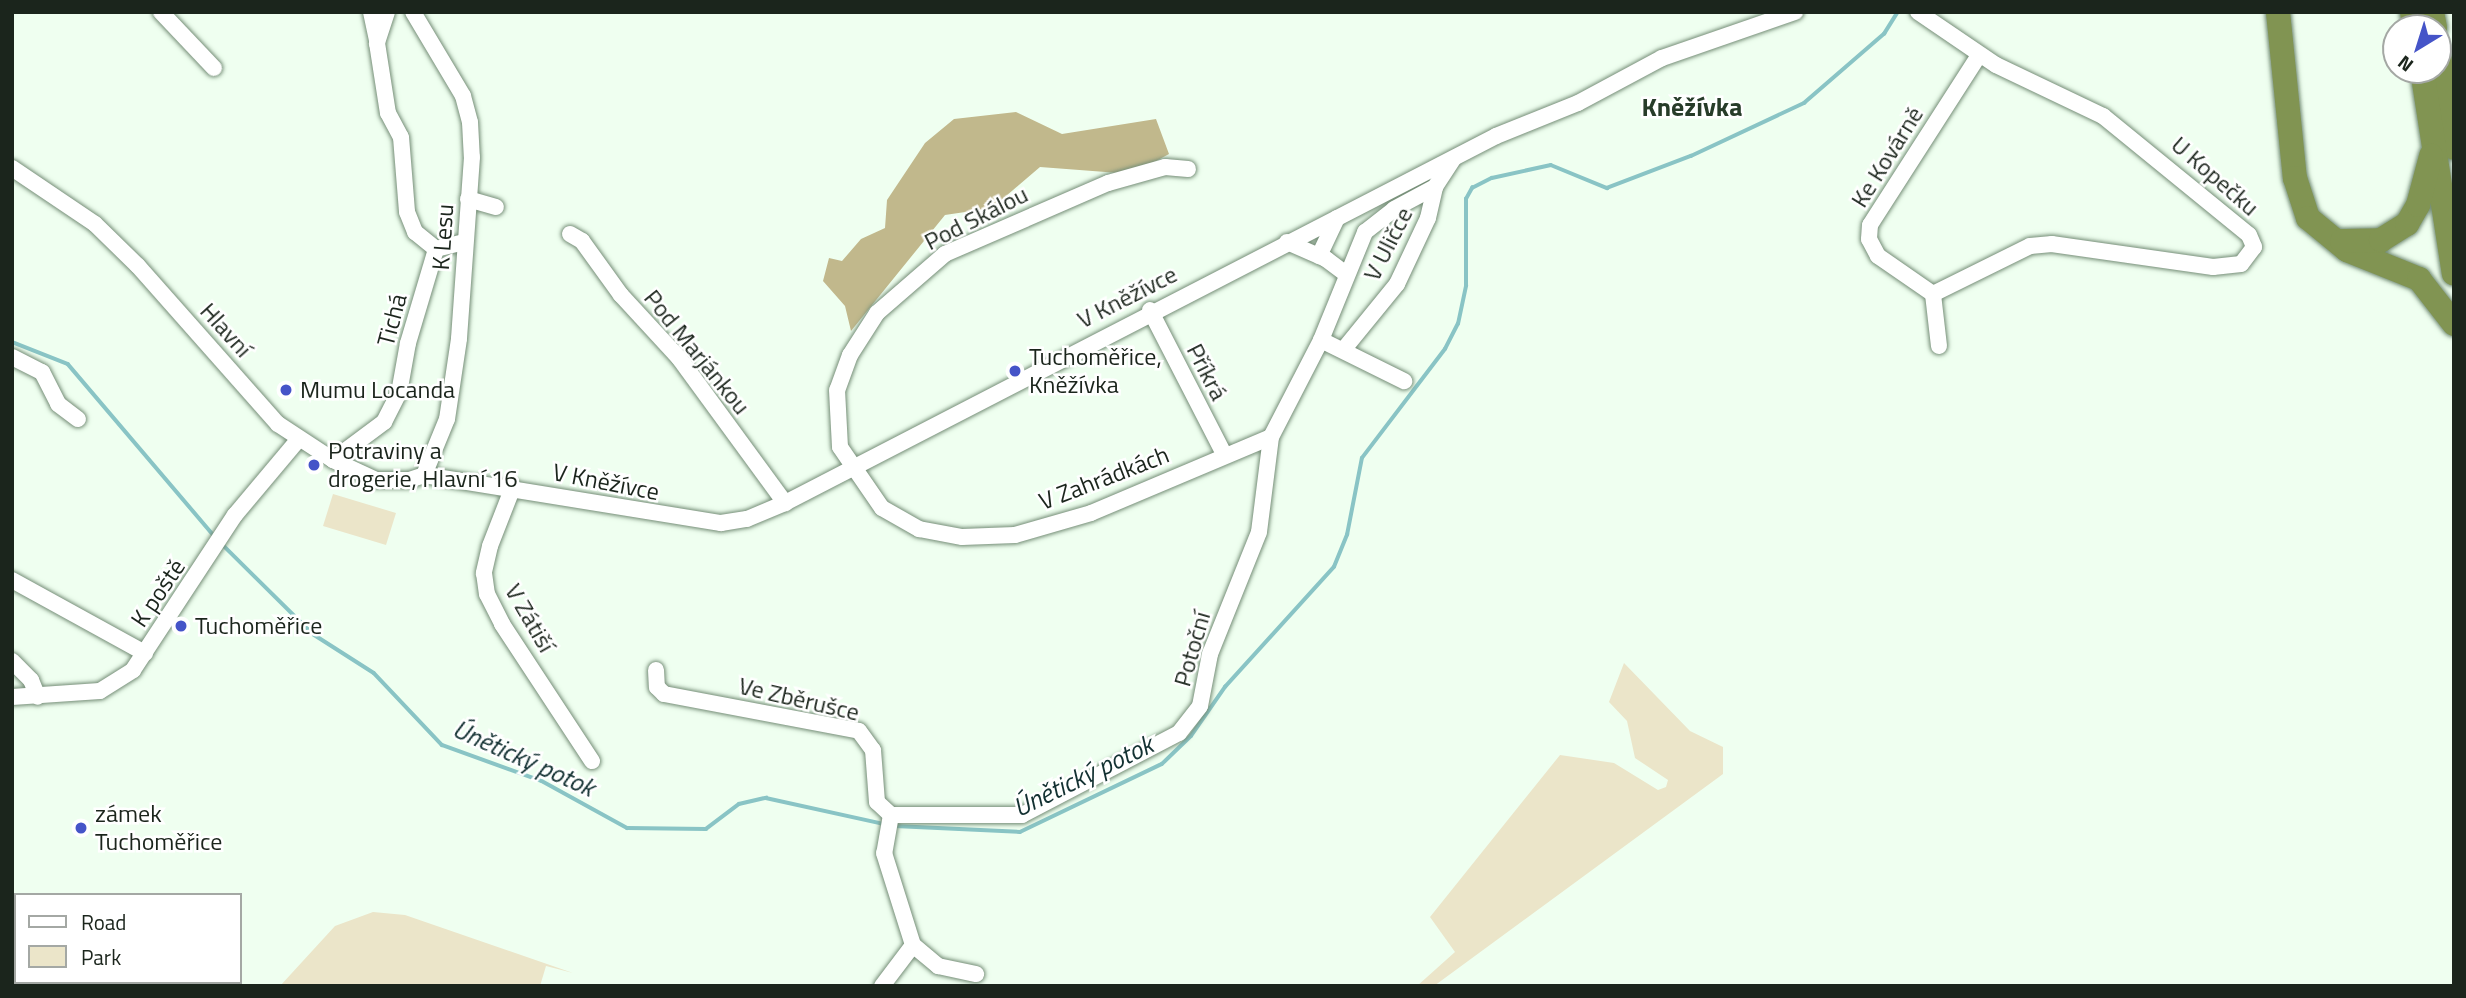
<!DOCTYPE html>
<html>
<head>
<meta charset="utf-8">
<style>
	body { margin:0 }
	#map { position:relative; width:2466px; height:998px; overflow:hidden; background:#effff0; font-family:"Titillium Web",sans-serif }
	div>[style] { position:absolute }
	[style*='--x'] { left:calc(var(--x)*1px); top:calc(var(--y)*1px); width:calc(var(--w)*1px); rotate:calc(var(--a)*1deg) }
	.green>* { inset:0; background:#ebe5c9 }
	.forest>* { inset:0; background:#c1b88c }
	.stream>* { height:3.5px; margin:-1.75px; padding:0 1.75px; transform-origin:1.75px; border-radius:1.75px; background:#89c4c5 }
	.roads { filter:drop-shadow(0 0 2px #758e77) drop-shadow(0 0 2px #758e77) }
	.minor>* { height:16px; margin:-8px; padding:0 8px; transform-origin:8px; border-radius:8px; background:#fff }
	.highway>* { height:24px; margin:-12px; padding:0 12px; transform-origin:12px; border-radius:12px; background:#819452 }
	.dots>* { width:19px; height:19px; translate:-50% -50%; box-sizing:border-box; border:4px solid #fff; border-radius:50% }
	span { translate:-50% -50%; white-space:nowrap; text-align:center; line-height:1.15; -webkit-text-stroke:5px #fff; paint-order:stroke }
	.street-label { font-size:24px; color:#1b251c }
	.poi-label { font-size:24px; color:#1b251c }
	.left { translate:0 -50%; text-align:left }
	.neighbourhood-label { font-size:26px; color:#273c29; font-weight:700 }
	.water-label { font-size:26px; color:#133132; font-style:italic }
	.frame { position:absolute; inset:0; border:14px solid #1b251c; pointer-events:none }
	.legend { position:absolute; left:14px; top:893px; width:228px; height:91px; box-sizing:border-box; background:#fff; border:2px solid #a4a8a4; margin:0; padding:9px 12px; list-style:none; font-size:21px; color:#1b251c }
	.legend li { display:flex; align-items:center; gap:14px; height:35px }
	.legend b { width:35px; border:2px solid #a4a8a4 }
	.north { position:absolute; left:2382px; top:14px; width:70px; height:70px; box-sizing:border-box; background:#fff; border:2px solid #a4a8a4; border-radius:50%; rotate:218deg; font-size:19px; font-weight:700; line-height:28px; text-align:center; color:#1b251c }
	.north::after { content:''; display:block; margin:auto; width:24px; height:32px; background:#4554c8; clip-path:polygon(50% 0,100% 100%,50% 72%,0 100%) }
</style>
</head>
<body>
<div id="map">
	<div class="green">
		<i style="clip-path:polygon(333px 494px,396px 513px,386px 545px,323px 526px)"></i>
		<i style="clip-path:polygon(1624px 663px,1690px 731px,1723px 747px,1723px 774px,1434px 986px,1417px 986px,1455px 952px,1430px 917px,1560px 755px,1614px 763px,1658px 790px,1666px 787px,1668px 780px,1635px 758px,1627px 721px,1609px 702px)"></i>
		<i style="clip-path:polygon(373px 912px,405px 915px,573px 973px,546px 966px,540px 986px,280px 986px,335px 926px)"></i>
	</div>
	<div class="forest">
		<i style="clip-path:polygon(1016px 112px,1062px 134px,1156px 119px,1169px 154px,1132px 174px,1040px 167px,992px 208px,945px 215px,851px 331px,845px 306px,823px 281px,829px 258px,842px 261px,861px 239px,885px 228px,887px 200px,925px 143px,954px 119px)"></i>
	</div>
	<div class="stream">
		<i style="--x:12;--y:342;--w:60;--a:21.4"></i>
		<i style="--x:68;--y:364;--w:228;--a:49.6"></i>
		<i style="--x:221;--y:543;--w:129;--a:44.7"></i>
		<i style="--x:313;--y:634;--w:72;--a:32.6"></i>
		<i style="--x:374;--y:673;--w:99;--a:46.6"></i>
		<i style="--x:442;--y:745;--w:106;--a:19.8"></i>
		<i style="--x:542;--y:781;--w:97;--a:28.9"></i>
		<i style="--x:627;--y:828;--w:79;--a:0.7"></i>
		<i style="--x:706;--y:829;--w:41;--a:-37.1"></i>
		<i style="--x:739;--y:804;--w:28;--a:-13"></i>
		<i style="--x:766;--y:798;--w:121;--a:12.4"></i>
		<i style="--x:895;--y:826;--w:125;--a:2.7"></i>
		<i style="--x:1020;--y:832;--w:157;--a:-25.6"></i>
		<i style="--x:1162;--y:764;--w:40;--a:-44"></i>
		<i style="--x:1191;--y:736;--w:60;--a:-55.2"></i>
		<i style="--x:1225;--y:687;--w:162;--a:-47.8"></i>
		<i style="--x:1334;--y:567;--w:35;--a:-68"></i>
		<i style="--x:1347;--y:535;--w:78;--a:-79"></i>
		<i style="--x:1362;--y:458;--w:137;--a:-52.7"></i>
		<i style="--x:1445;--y:349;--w:28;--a:-63"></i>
		<i style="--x:1458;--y:324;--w:39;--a:-78"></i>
		<i style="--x:1466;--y:286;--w:87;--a:-90"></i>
		<i style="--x:1466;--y:199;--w:13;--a:-61"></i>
		<i style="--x:1472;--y:188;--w:22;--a:-27"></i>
		<i style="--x:1492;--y:178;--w:60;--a:-12.4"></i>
		<i style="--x:1551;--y:165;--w:61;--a:22.3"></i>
		<i style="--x:1607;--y:188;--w:90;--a:-20.9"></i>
		<i style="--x:1691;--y:156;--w:125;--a:-25.1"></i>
		<i style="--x:1804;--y:103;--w:106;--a:-40.8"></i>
		<i style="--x:1884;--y:34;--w:26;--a:-58"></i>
	</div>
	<div class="roads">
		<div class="minor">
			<i style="--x:161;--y:12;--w:77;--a:46.6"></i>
			<i style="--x:371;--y:12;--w:30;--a:78"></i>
			<i style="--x:387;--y:12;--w:33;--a:108"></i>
			<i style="--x:377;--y:43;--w:71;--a:81.1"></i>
			<i style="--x:388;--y:113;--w:27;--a:62"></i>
			<i style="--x:401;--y:137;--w:75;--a:85.4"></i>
			<i style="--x:407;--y:212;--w:22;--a:68"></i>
			<i style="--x:415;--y:232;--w:27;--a:39"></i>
			<i style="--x:436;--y:249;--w:29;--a:-14"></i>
			<i style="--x:413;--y:12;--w:98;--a:59.2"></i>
			<i style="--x:463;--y:96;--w:27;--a:75"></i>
			<i style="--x:470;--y:122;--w:35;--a:87"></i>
			<i style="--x:472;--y:157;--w:182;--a:94.1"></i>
			<i style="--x:459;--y:339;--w:81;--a:98.5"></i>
			<i style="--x:447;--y:419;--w:61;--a:112.3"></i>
			<i style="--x:1918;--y:12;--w:94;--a:34.2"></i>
			<i style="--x:1996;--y:65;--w:119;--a:25.5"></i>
			<i style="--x:2103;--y:116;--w:188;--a:39.2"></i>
			<i style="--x:2249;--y:235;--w:13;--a:67"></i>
			<i style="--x:2254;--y:247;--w:21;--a:127"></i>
			<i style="--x:2241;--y:264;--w:28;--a:174"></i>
			<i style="--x:2213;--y:267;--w:163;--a:-171.9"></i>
			<i style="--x:2052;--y:244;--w:22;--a:175"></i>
			<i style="--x:2030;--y:246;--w:108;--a:153.7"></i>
			<i style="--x:12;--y:168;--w:100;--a:34"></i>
			<i style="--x:95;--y:224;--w:60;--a:44.3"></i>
			<i style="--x:138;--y:266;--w:211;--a:48.5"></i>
			<i style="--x:278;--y:424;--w:66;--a:33.2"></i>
			<i style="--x:333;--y:460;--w:47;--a:24.9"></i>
			<i style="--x:376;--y:480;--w:33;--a:0"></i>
			<i style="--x:409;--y:480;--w:16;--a:-18"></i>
			<i style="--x:424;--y:475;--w:301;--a:9.2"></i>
			<i style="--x:721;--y:523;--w:26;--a:-9"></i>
			<i style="--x:747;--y:519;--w:41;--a:-22.8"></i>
			<i style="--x:785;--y:503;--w:800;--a:-27.3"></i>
			<i style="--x:1496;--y:136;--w:88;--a:-21.9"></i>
			<i style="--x:1578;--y:103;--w:95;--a:-28.2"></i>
			<i style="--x:1662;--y:58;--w:141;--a:-19.1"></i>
			<i style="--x:1188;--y:169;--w:23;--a:-175"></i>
			<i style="--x:1165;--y:167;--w:59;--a:164.3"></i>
			<i style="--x:1108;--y:183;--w:178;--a:156.5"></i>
			<i style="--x:945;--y:254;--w:90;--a:139.1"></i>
			<i style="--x:877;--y:313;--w:50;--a:122.7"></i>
			<i style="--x:850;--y:355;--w:37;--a:110"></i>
			<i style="--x:837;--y:390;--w:57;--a:87"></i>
			<i style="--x:840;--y:447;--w:74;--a:55.5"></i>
			<i style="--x:882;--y:508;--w:43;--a:29.6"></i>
			<i style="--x:919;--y:529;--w:44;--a:10.5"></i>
			<i style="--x:962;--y:537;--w:53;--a:-2.2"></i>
			<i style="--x:1015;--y:535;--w:79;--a:-16.1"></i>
			<i style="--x:1091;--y:513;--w:195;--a:-22.9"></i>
			<i style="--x:468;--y:199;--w:29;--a:16"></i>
			<i style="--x:570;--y:234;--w:14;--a:30"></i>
			<i style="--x:582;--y:241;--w:67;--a:54.2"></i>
			<i style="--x:621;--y:295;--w:86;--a:47.4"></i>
			<i style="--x:679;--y:358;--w:180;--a:53.8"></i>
			<i style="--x:1287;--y:242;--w:43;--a:23.6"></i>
			<i style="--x:1326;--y:259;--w:26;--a:37"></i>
			<i style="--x:1319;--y:256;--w:42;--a:-64.7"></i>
			<i style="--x:1150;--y:310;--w:162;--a:62.8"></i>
			<i style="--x:1321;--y:340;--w:117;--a:-67.8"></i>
			<i style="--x:1365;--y:232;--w:37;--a:-38"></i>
			<i style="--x:1394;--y:209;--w:47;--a:-28.2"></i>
			<i style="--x:1435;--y:187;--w:33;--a:-57"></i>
			<i style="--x:1939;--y:346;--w:52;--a:-96.6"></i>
			<i style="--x:1933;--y:294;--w:67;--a:-145.4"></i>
			<i style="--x:1878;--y:256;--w:19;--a:-118"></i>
			<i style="--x:1869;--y:239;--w:14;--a:-86"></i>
			<i style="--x:1870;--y:225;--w:202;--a:-57.3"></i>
			<i style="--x:1344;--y:349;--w:84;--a:-50.8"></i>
			<i style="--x:1397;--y:284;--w:73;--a:-64.8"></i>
			<i style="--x:1428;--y:218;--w:32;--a:-77"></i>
			<i style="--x:12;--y:357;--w:34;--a:27"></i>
			<i style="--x:42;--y:372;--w:36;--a:63"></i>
			<i style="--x:58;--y:404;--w:25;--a:37"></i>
			<i style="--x:333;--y:460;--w:64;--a:-36.7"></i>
			<i style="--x:384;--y:422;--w:33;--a:-63"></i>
			<i style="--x:399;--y:393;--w:51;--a:-79.8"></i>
			<i style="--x:408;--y:343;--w:98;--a:-73.4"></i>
			<i style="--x:513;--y:487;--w:63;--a:111.3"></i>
			<i style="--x:490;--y:546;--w:28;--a:103"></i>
			<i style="--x:484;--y:573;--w:21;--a:82"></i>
			<i style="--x:487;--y:594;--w:34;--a:63"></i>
			<i style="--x:502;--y:624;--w:164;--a:56.7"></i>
			<i style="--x:12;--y:580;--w:152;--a:28.8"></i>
			<i style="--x:12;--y:661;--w:27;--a:45"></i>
			<i style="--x:31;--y:680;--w:18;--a:68"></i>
			<i style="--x:656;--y:670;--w:17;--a:87"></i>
			<i style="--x:657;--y:687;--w:10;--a:45"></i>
			<i style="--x:664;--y:694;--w:198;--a:10.7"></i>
			<i style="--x:859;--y:731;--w:24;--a:54"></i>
			<i style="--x:873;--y:750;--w:52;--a:85.6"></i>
			<i style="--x:877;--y:802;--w:19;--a:43"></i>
			<i style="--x:12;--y:697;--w:88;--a:-3.9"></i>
			<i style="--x:100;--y:691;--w:39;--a:-32"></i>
			<i style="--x:133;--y:670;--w:186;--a:-56.7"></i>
			<i style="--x:235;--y:515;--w:98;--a:-50"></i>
			<i style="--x:891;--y:815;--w:131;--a:0"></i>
			<i style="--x:1022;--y:815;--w:177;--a:-27.6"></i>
			<i style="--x:1179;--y:733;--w:34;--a:-52"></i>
			<i style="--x:1200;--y:706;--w:53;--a:-79.1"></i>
			<i style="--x:1210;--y:654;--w:131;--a:-68.1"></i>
			<i style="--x:1259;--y:532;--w:96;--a:-82.8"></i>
			<i style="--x:1271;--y:437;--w:109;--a:-62.7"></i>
			<i style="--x:1321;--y:340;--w:93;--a:26.3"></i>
			<i style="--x:891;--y:815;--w:39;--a:100"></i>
			<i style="--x:884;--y:853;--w:96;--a:72.5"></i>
			<i style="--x:913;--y:945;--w:33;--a:40"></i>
			<i style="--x:938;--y:966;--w:39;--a:12"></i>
			<i style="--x:882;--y:986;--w:51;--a:-52.9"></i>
		</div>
		<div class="highway">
			<i style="--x:2278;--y:12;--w:167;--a:84.2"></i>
			<i style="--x:2295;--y:178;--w:42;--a:72"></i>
			<i style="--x:2308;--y:218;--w:50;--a:39.4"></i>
			<i style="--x:2347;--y:250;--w:78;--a:21.9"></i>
			<i style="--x:2419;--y:279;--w:57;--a:52.1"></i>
			<i style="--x:2412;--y:12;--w:16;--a:79"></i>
			<i style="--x:2432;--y:12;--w:16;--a:79"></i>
			<i style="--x:2438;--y:50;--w:99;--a:80.7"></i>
			<i style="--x:2422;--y:70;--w:206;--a:81.1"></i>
			<i style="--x:2342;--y:241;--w:39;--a:-1"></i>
			<i style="--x:2381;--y:240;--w:31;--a:-32"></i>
			<i style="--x:2407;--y:224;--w:22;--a:-60"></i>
			<i style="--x:2418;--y:205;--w:51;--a:-75.1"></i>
		</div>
	</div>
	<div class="dots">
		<i style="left:1015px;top:371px;background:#4554c8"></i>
		<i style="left:286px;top:390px;background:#4554c8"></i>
		<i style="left:314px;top:465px;background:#4554c8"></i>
		<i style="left:181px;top:626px;background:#4554c8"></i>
		<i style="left:81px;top:828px;background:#4554c8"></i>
	</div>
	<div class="street-label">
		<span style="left:1887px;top:157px;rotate:-58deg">Ke Kovárně</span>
		<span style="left:2215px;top:176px;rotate:41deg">U Kopečku</span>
		<span style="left:976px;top:218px;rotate:-27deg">Pod Skálou</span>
		<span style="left:443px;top:237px;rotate:-86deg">K Lesu</span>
		<span style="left:1388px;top:244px;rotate:-63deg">V Uličce</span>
		<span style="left:1127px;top:297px;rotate:-27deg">V Kněžívce</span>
		<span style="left:392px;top:320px;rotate:-75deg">Tichá</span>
		<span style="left:226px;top:330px;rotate:48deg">Hlavní</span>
		<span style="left:697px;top:352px;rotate:51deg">Pod Marjánkou</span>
		<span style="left:1207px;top:372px;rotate:63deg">Příkrá</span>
		<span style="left:1104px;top:478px;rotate:-21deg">V Zahrádkách</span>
		<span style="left:606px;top:482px;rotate:11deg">V Kněžívce</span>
		<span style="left:158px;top:593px;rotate:-56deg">K poště</span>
		<span style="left:530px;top:618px;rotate:60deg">V Zátiší</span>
		<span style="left:1192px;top:649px;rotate:-74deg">Potoční</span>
		<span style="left:799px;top:699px;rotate:13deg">Ve Zběrušce</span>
	</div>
	<div class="poi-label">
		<span class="left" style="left:1029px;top:371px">Tuchoměřice,<br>Kněžívka</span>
		<span class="left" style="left:300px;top:390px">Mumu Locanda</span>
		<span class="left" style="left:328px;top:465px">Potraviny a<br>drogerie, Hlavní 16</span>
		<span class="left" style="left:195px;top:626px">Tuchoměřice</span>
		<span class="left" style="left:95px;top:828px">zámek<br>Tuchoměřice</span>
	</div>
	<div class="neighbourhood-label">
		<span style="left:1692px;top:107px">Kněžívka</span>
	</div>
	<div class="water-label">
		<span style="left:524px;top:758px;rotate:24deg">Únětický potok</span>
		<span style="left:1083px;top:776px;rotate:-26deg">Únětický potok</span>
	</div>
	<div class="frame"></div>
	<ul class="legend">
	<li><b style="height:9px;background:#fff"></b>Road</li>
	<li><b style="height:19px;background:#ebe5c9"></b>Park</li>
	</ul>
	<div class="north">N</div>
</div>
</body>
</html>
